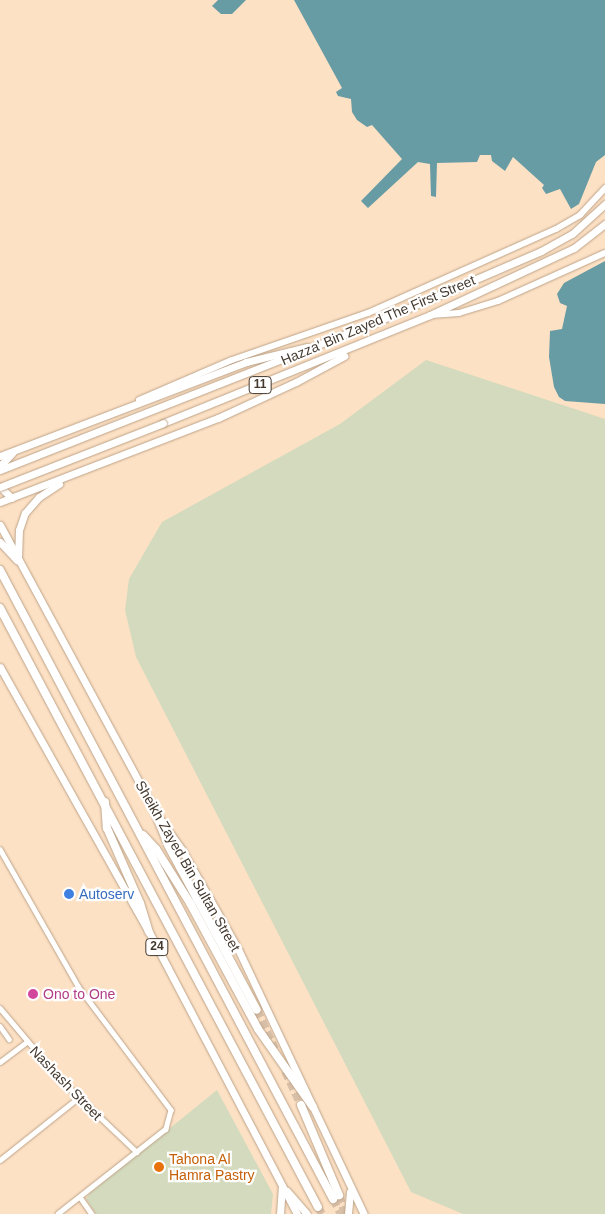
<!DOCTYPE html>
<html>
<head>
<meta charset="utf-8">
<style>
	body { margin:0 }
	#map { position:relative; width:605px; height:1214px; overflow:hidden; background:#fde1c5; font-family:Arial,sans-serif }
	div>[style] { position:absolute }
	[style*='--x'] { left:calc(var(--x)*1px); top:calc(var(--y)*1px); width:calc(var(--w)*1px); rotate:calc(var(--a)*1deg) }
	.green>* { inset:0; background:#d3dabd }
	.water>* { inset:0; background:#689ca4 }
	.highway-tunnel>* { height:8px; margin-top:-4px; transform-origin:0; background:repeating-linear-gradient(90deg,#d8bfa7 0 8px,transparent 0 12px) }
	.roads { filter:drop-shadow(0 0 1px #bda388) drop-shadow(0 0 1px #bda388) }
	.street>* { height:4.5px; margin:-2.25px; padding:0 2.25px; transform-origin:2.25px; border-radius:2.25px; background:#fff }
	.secondary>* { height:6px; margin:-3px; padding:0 3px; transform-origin:3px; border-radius:3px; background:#fff }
	.primary>* { height:7px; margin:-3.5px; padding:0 3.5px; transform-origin:3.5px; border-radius:3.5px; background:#fff }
	.highway>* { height:8px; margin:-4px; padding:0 4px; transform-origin:4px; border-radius:4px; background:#fff }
	.bridges { filter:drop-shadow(0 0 1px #bda388) drop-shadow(0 0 1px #bda388) }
	.primary-bridge>* { height:7px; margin:-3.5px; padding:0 3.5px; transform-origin:3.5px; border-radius:3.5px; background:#fff }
	.dots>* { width:14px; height:14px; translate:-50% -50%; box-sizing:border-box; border:2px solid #fff; border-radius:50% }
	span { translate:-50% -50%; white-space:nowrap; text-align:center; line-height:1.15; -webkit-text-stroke:4.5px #fff; paint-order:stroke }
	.shield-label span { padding:1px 4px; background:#fff; border:1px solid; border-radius:4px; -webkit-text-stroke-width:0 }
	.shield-label { font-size:12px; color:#43382d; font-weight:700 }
	.street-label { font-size:14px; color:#43382d }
	.shop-label { font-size:14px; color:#366cbe }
	.left { translate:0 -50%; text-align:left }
	.hotel-label { font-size:14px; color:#b23c85 }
	.food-label { font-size:14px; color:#c56008 }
</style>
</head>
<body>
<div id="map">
	<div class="green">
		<i style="clip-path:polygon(426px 360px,605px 419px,605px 1214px,463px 1214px,411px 1192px,136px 657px,125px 610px,129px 579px,162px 522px,340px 424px)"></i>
		<i style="clip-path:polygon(217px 1090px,273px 1194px,271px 1214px,96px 1214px,86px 1199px,90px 1193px)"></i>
	</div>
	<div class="water">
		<i style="clip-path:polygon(218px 0,246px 0,232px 14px,221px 14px,212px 6px)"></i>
		<i style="clip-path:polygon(294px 0,605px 0,605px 155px,596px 162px,579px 204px,571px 209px,560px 189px,546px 194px,542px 188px,544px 185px,513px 157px,505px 171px,492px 161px,491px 155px,480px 155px,477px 162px,437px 163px,436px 197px,431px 196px,430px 164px,418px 162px,368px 208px,361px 201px,402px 159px,372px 125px,367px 127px,357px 120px,352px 112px,351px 99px,338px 96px,336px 92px,342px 88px)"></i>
		<i style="clip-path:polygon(605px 261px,605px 404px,565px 401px,559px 397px,554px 387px,549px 357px,550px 331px,562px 329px,567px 306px,560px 303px,557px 294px,564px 283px)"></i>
	</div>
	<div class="highway-tunnel">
		<i style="--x:257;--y:1010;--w:43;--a:65.2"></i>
		<i style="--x:285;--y:1071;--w:38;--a:65"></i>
		<i style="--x:339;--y:1195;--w:20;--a:72"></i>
		<i style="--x:333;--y:1199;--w:17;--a:62"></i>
		<i style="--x:318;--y:1207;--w:8;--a:60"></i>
	</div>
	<div class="roads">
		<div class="street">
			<i style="--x:0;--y:849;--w:158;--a:60.3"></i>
			<i style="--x:78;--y:986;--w:155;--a:53.1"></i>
			<i style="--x:171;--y:1110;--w:20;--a:105"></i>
			<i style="--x:166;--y:1129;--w:137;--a:141.8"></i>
			<i style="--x:0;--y:1008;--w:93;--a:49.8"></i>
			<i style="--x:60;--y:1079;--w:106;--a:43.5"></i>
			<i style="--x:0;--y:1026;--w:16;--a:55"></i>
			<i style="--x:0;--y:1062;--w:34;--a:-37"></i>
			<i style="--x:0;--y:1160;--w:100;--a:-38.5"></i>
			<i style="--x:80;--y:1197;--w:21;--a:55"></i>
		</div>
		<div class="secondary">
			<i style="--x:431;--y:315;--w:28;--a:-4"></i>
			<i style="--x:459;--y:313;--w:41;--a:-17.1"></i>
			<i style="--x:498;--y:301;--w:117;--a:-24.2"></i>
			<i style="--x:139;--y:400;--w:101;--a:-23.3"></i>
			<i style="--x:232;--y:360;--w:144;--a:-19.1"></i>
			<i style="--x:368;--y:313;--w:206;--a:-24.1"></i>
			<i style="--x:556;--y:229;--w:28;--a:-30"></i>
			<i style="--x:580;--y:215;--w:37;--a:-47"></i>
		</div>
		<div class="primary">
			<i style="--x:163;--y:423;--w:288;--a:-22"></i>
			<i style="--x:430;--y:315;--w:159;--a:-25"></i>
			<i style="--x:574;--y:248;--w:39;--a:-38"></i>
			<i style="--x:0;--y:456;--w:263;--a:-20.9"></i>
			<i style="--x:246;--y:362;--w:63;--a:-13.8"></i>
			<i style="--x:0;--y:466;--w:18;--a:-47"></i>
			<i style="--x:0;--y:470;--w:402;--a:-21.5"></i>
			<i style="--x:374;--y:323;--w:182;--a:-23.3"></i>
			<i style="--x:541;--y:251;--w:35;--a:-29"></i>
			<i style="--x:572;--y:234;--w:45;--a:-42.3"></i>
			<i style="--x:0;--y:487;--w:16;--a:43"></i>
			<i style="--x:0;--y:502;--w:234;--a:-21.1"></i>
			<i style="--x:218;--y:418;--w:86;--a:-24.8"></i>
			<i style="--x:296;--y:382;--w:55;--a:-28.4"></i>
			<i style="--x:0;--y:525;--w:326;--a:61.6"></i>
			<i style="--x:155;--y:812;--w:47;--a:54.6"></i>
			<i style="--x:182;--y:850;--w:114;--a:60.5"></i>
			<i style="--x:238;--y:949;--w:293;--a:64.6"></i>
			<i style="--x:0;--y:542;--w:25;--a:47"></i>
			<i style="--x:18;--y:558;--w:28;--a:-88"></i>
			<i style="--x:19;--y:530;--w:18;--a:-71"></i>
			<i style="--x:25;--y:513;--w:21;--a:-49"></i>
			<i style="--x:39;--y:497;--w:24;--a:-33"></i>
			<i style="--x:0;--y:667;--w:304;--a:60.7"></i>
			<i style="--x:149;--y:932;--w:318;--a:62.3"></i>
			<i style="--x:287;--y:1191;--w:30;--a:49"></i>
			<i style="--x:280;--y:1214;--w:26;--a:-86"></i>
			<i style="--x:348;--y:1214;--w:22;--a:-85"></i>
		</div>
		<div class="highway">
			<i style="--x:0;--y:570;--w:712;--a:62.1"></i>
			<i style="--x:0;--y:608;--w:678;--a:62.04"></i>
			<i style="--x:105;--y:802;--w:26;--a:86"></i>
			<i style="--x:107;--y:828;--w:82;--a:66.3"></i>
			<i style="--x:140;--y:903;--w:30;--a:73"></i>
			<i style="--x:155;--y:812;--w:35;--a:68"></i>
			<i style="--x:168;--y:845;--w:187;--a:61.7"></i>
			<i style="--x:143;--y:835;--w:19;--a:47"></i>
			<i style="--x:156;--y:849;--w:64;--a:57.8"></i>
			<i style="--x:190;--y:903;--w:143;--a:61.6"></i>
			<i style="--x:258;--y:1029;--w:95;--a:54.8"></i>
			<i style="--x:301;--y:1105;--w:98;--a:67.1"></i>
		</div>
	</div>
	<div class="bridges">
		<div class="primary-bridge">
			<i style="--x:0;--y:487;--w:175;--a:-21.4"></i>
		</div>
	</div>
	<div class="dots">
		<i style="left:69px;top:894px;background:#3f7fe0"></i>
		<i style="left:33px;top:994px;background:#d1479c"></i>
		<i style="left:159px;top:1167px;background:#e8710a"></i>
	</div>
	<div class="shield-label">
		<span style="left:260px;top:385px">11</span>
		<span style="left:157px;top:947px">24</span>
	</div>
	<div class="street-label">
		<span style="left:378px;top:320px;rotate:-23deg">Hazza' Bin Zayed The First Street</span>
		<span style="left:188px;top:866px;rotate:60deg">Sheikh Zayed Bin Sultan Street</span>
		<span style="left:66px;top:1083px;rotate:46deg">Nashash Street</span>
	</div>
	<div class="shop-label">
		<span class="left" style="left:79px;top:894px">Autoserv</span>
	</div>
	<div class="hotel-label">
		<span class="left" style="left:43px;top:994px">Ono to One</span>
	</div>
	<div class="food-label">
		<span class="left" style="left:169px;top:1167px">Tahona Al<br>Hamra Pastry</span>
	</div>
</div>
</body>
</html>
